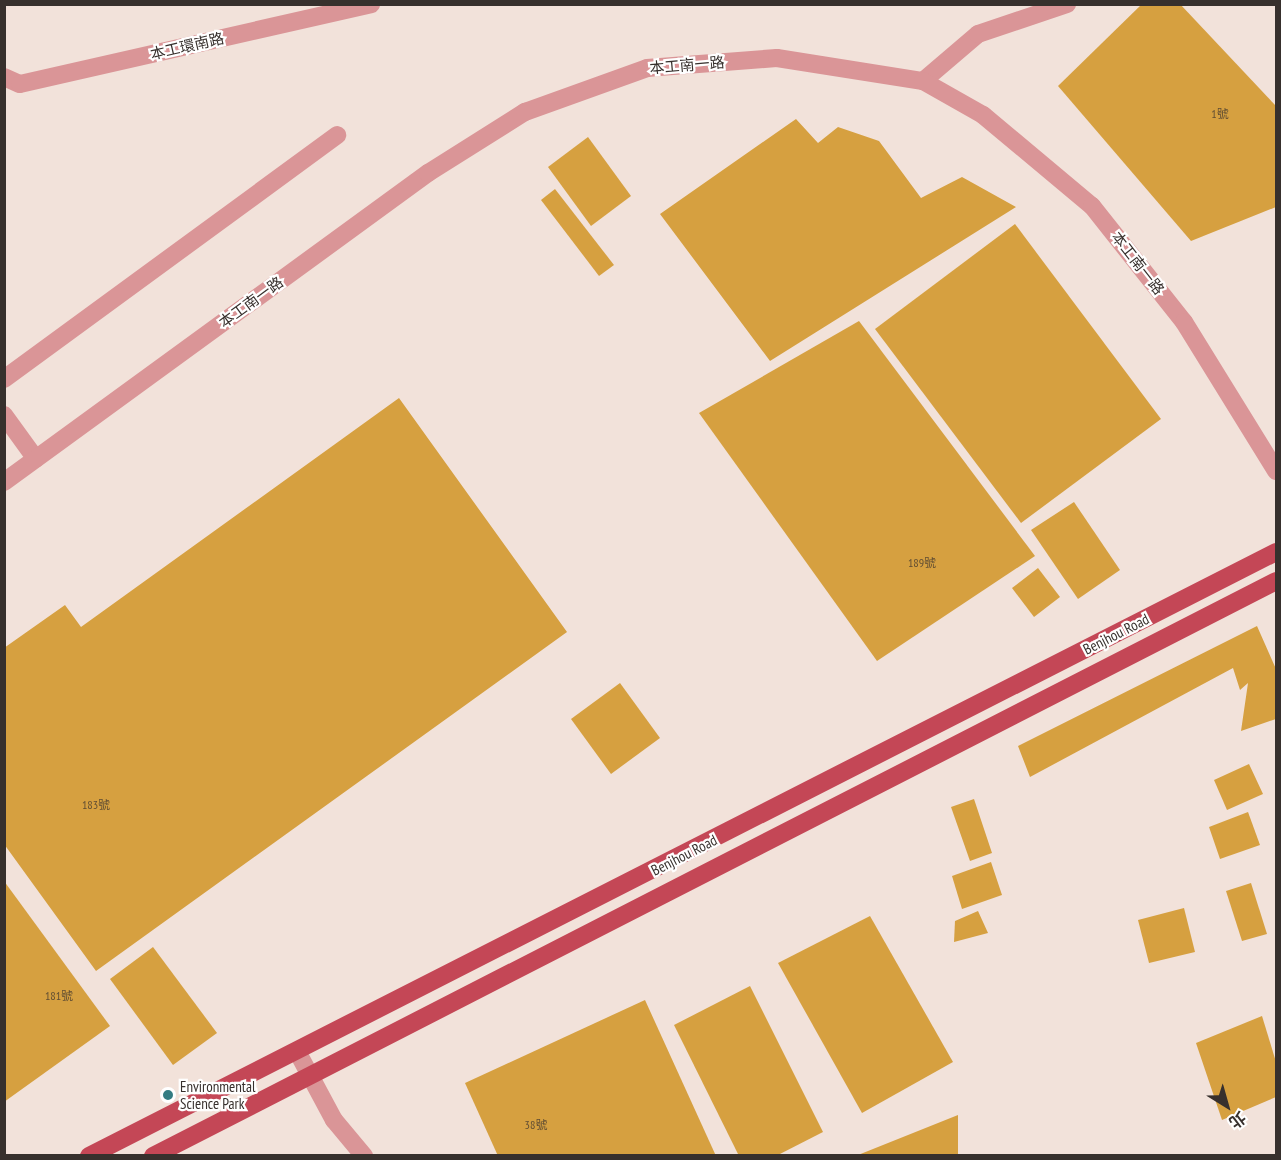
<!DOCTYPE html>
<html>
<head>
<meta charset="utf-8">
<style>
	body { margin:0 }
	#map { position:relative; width:1281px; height:1160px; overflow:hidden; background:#f2e2da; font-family:"PT Sans Narrow","Noto Sans TC",sans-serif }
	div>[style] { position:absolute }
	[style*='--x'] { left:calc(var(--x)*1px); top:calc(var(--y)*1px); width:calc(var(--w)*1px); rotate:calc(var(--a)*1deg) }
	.building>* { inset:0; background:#d6a040 }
	.minor>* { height:18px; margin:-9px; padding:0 9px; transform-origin:9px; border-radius:9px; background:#da9597 }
	.major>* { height:18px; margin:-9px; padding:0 9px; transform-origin:9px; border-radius:9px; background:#c44756 }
	.dots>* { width:16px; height:16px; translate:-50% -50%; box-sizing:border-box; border:3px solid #fff; border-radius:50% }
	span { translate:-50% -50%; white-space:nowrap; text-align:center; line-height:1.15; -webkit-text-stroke:4.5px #fff; paint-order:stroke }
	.number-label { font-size:12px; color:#5f4c32 }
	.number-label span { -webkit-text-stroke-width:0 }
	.street-label { font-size:15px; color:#37302d }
	.poi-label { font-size:15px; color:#37302d }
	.left { translate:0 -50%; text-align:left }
	.frame { position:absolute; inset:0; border:6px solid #37302d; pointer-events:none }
	.north { position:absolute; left:1197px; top:1076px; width:60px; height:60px; -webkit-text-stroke:4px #fff; paint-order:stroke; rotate:143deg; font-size:16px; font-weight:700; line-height:24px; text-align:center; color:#37302d }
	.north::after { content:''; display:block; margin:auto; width:21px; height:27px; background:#37302d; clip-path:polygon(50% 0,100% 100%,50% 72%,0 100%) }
</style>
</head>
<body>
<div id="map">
	<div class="building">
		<i style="clip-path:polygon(1142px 4px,1180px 4px,1276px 106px,1276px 207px,1191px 241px,1058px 86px)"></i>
		<i style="clip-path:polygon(796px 119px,818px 143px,838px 127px,879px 141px,921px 198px,962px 177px,1016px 207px,770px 361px,660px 214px)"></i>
		<i style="clip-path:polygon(588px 137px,631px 196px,591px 226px,548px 167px)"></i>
		<i style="clip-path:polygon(555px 189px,614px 265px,599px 276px,541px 200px)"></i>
		<i style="clip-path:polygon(1015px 224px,1161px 419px,1021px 523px,875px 329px)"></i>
		<i style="clip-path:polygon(859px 321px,1035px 556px,877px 661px,699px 413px)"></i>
		<i style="clip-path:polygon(399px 398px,567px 632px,96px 971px,4px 844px,4px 648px,65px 605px,81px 627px)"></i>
		<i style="clip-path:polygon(1074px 502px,1120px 570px,1078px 599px,1031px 530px)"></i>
		<i style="clip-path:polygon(1038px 568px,1060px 597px,1034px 617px,1012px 588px)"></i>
		<i style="clip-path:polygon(1257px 626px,1276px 669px,1276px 719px,1241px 731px,1248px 683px,1240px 690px,1233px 668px,1030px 777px,1018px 746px)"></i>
		<i style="clip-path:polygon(620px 683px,660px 738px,611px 774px,571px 719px)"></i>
		<i style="clip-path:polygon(1249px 764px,1263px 794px,1227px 810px,1214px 780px)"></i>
		<i style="clip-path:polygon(974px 799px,992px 853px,970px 861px,951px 807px)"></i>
		<i style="clip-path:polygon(1248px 812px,1260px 845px,1220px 859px,1209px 827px)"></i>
		<i style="clip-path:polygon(991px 862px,1002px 895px,962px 909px,952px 876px)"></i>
		<i style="clip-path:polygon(4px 881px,110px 1026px,4px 1102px)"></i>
		<i style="clip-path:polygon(1251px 883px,1267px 934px,1242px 941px,1226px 891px)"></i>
		<i style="clip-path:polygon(1184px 908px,1195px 952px,1149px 963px,1138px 920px)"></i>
		<i style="clip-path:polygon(978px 911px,988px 933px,954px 942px,955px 921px)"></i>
		<i style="clip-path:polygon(870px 916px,953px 1062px,862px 1113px,778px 963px)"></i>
		<i style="clip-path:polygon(153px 947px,217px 1033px,173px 1065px,110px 979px)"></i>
		<i style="clip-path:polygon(750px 986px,823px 1132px,776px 1156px,739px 1156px,674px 1025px)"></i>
		<i style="clip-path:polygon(645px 1000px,716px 1156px,498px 1156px,465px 1083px)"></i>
		<i style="clip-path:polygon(1262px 1016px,1276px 1062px,1276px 1097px,1222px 1120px,1196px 1043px)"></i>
		<i style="clip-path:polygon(958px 1115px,958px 1156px,858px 1156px,858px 1155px)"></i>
	</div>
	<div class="minor">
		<i style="--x:4;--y:77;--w:17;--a:24"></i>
		<i style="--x:20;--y:84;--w:360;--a:-12.8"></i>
		<i style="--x:923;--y:81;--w:72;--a:-40.5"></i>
		<i style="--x:978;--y:34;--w:94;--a:-18.6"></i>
		<i style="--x:4;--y:379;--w:413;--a:-36.2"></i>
		<i style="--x:4;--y:415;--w:54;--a:54"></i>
		<i style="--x:4;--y:482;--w:525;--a:-36.08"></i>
		<i style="--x:428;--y:173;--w:115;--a:-32.2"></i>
		<i style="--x:525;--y:112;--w:130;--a:-19.8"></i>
		<i style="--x:647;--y:68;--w:130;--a:-4.4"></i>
		<i style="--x:777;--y:58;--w:148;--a:9"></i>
		<i style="--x:923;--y:81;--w:69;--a:29.5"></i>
		<i style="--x:983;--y:115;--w:142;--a:39.9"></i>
		<i style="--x:1092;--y:206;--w:148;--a:51.6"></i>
		<i style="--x:1184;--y:322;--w:175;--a:58.3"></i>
		<i style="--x:298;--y:1053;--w:76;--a:61.8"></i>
		<i style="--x:334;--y:1120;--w:47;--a:50.2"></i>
	</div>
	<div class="major">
		<i style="--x:89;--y:1156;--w:1332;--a:-26.97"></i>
		<i style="--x:153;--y:1156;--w:1262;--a:-27.11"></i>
	</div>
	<div class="dots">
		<i style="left:168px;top:1095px;background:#347c82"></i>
	</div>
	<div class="number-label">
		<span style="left:1220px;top:114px">1號</span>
		<span style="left:922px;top:563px">189號</span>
		<span style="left:96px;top:805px">183號</span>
		<span style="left:59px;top:996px">181號</span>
		<span style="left:536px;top:1125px">38號</span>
	</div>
	<div class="street-label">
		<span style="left:187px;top:46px;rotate:-13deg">本工環南路</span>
		<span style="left:687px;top:65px;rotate:-5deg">本工南一路</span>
		<span style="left:1138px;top:263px;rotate:52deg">本工南一路</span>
		<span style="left:251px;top:302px;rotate:-36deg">本工南一路</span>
		<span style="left:1116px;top:634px;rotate:-27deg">Benjhou Road</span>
		<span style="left:684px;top:855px;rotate:-27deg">Benjhou Road</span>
	</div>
	<div class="poi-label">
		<span class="left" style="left:180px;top:1095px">Environmental<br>Science Park</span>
	</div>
	<div class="frame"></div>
	<div class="north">北</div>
</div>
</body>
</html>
